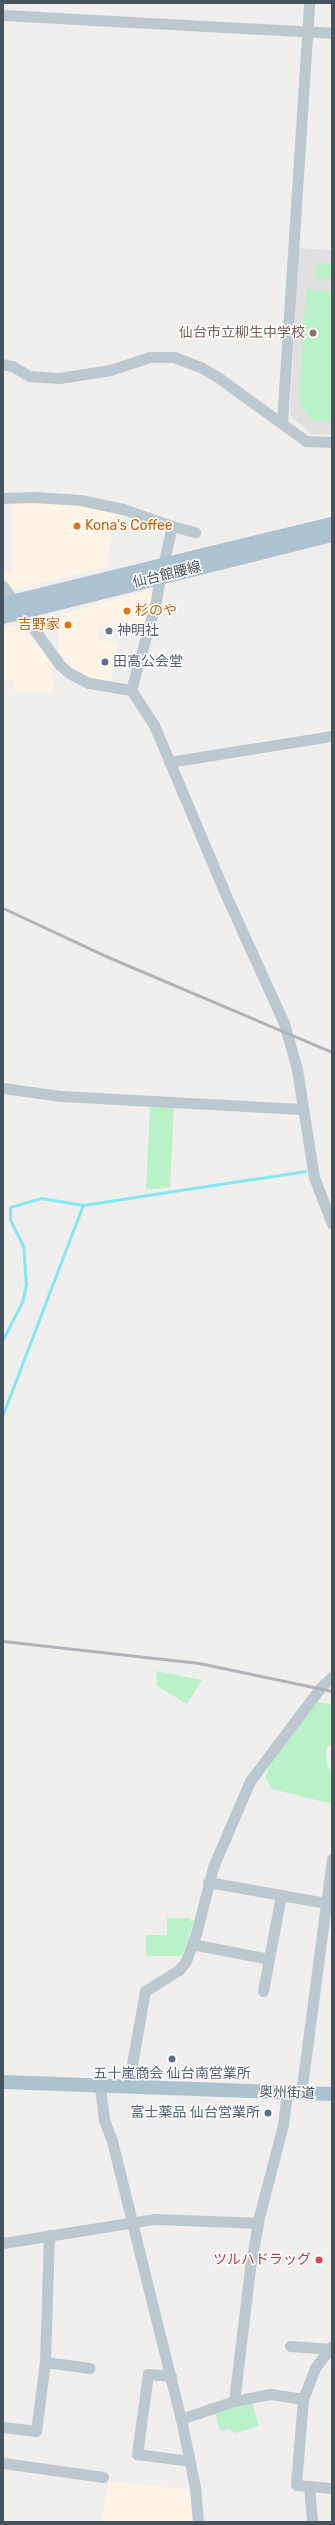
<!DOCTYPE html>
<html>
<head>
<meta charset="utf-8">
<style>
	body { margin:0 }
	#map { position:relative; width:335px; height:2525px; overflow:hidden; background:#f1eeee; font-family:Rubik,"Noto Sans JP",sans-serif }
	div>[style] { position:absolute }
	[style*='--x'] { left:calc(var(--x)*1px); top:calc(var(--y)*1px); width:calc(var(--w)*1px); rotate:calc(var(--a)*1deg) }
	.commercial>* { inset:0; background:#fdf4e6 }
	.education>* { inset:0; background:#e2dfe0 }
	.green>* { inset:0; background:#b9f2c9 }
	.stream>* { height:3px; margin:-1.5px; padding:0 1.5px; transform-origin:1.5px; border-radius:1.5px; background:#83e8f2 }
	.minor>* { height:11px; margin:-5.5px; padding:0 5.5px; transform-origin:5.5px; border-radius:5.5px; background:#bbc8cf }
	.major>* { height:14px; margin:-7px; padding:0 7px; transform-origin:7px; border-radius:7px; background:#acc2cf }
	.rail>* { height:3px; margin:-1.5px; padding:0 1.5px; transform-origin:1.5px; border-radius:1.5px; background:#b0b4b9 }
	.dots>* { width:11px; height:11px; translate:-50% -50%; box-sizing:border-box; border:2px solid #fff; border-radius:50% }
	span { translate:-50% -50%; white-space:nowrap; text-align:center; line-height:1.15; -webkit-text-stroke:3px #fff; paint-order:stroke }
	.education-label { font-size:14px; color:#785e54 }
	.right { translate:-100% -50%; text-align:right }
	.food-label { font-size:14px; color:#c56008 }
	.left { translate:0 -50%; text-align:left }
	.street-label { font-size:14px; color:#45545d }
	.worship-label { font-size:14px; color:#5b616d }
	.service-label { font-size:14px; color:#4e5e75 }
	.health-label { font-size:14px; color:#be3a42 }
	.frame { position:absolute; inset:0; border:4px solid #45545d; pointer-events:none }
</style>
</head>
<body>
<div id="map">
	<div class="commercial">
		<i style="clip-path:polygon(12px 500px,85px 505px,116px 512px,108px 559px,110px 566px,11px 590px,3px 572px,12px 572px)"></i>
		<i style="clip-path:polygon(155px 589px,142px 639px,120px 634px,121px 628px,99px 625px,97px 639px,118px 643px,111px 681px,90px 678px,67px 664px,66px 660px,59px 653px,59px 615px)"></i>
		<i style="clip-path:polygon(21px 624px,52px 665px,53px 691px,14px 691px,15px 680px,3px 680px,3px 628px)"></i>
		<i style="clip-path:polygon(108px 2481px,189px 2490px,193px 2522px,102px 2522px)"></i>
	</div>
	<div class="education">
		<i style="clip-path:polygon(299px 248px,332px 250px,332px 434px,311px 434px,290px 415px)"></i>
	</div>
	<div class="green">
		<i style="clip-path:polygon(316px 263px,332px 264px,332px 280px,315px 279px)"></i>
		<i style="clip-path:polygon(306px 289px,332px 291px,332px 422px,311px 420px,299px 404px)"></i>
		<i style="clip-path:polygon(150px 1106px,174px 1107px,170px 1187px,146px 1190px)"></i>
		<i style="clip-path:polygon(156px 1671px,202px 1680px,187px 1704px,157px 1686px)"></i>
		<i style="clip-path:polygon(317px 1702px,332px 1704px,332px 1744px,326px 1749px,327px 1764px,332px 1773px,332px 1804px,272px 1789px,265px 1778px,269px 1766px,311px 1706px)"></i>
		<i style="clip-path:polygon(167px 1918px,190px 1918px,190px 1921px,194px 1921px,184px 1951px,181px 1956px,146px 1956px,146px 1935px,167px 1935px)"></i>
		<i style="clip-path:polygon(252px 2403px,259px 2426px,236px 2433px,229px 2429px,220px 2431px,215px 2413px)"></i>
	</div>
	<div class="stream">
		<i style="--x:3;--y:1339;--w:42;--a:-62.8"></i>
		<i style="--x:22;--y:1302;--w:17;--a:-77"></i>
		<i style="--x:26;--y:1285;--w:39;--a:-94"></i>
		<i style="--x:23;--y:1246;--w:30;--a:-116"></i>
		<i style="--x:10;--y:1219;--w:12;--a:-90"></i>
		<i style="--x:10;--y:1207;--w:32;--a:-16"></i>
		<i style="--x:41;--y:1198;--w:43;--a:9.5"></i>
		<i style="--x:3;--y:1414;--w:224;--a:-69.1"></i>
		<i style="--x:83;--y:1205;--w:225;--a:-8.7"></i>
	</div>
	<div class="minor">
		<i style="--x:3;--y:15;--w:329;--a:3.1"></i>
		<i style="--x:3;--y:364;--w:9;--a:13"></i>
		<i style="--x:12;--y:366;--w:20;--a:30"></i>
		<i style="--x:29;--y:376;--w:30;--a:4"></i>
		<i style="--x:59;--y:378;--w:52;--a:-8.9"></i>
		<i style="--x:110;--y:370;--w:42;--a:-18"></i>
		<i style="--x:150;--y:357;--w:24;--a:0"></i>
		<i style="--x:174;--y:357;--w:30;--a:21"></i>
		<i style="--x:202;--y:368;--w:20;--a:30"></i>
		<i style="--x:219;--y:378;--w:107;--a:35.9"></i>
		<i style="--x:306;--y:441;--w:26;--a:2"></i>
		<i style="--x:282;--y:423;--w:421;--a:-86.3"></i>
		<i style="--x:3;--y:498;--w:31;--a:-2"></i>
		<i style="--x:34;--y:497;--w:46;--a:3.7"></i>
		<i style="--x:80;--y:500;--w:44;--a:11.8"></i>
		<i style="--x:123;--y:509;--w:52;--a:19.1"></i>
		<i style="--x:172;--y:526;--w:39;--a:103"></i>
		<i style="--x:172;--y:526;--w:24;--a:15"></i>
		<i style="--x:3;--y:586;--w:97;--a:54.2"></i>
		<i style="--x:60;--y:665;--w:12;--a:42"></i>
		<i style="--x:69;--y:673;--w:22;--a:27"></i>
		<i style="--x:89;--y:683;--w:43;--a:9.5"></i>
		<i style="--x:131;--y:690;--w:42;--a:56.7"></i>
		<i style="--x:154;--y:725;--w:180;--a:67.1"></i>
		<i style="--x:224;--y:891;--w:145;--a:65.6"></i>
		<i style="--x:284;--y:1023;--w:48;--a:74.2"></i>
		<i style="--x:297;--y:1069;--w:109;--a:81.1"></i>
		<i style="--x:314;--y:1177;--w:50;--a:69"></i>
		<i style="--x:131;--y:690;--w:92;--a:-74.3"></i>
		<i style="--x:156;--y:601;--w:24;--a:-81"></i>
		<i style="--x:169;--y:762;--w:165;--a:-9.1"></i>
		<i style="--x:3;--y:1088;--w:59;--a:7.9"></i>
		<i style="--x:61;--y:1096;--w:240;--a:3.1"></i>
		<i style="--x:208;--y:1882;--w:125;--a:10.1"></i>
		<i style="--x:192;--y:1944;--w:78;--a:11"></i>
		<i style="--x:263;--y:1991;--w:98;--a:-79.4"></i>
		<i style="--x:100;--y:2087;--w:33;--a:83"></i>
		<i style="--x:104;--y:2120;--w:22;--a:69"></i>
		<i style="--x:112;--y:2141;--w:286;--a:76.1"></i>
		<i style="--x:181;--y:2419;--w:69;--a:78.4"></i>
		<i style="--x:195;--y:2487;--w:35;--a:85"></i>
		<i style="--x:128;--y:2087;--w:97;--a:-80"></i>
		<i style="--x:145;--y:1991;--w:40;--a:-32"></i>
		<i style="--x:179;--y:1970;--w:11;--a:-52"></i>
		<i style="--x:186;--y:1961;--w:33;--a:-70"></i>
		<i style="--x:197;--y:1930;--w:65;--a:-75.7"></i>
		<i style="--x:213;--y:1867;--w:94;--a:-66.7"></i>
		<i style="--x:250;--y:1781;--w:116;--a:-53"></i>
		<i style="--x:320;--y:1688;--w:16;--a:-43"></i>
		<i style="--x:301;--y:2094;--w:237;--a:-82.5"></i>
		<i style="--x:3;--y:2243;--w:154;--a:-9"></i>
		<i style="--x:155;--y:2219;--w:103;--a:2.2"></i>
		<i style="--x:290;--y:2346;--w:39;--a:4"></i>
		<i style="--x:332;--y:2346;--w:28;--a:128"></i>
		<i style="--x:315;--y:2368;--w:33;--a:111"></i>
		<i style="--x:303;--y:2399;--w:86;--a:94.7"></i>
		<i style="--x:296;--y:2485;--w:36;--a:5"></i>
		<i style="--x:45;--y:2362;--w:45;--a:7.6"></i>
		<i style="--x:171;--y:2376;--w:23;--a:-175"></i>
		<i style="--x:148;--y:2374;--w:81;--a:97.8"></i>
		<i style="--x:137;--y:2454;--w:53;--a:7.5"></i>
		<i style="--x:234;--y:2401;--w:134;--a:-83.1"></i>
		<i style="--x:250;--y:2268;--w:52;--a:-80"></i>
		<i style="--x:259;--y:2217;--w:95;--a:-75.4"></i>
		<i style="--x:283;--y:2125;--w:33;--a:-83"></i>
		<i style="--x:181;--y:2419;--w:56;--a:-18.8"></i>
		<i style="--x:234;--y:2401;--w:38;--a:-11"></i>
		<i style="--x:271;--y:2394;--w:32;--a:9"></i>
		<i style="--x:3;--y:2427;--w:33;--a:7"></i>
		<i style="--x:36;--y:2431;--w:70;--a:-82.6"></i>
		<i style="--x:45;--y:2362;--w:127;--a:-88.2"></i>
		<i style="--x:3;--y:2463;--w:101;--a:8"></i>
		<i style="--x:309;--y:2486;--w:36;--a:85"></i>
	</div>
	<div class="major">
		<i style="--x:3;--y:604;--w:339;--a:-13.7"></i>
		<i style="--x:3;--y:617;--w:339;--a:-14"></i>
		<i style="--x:3;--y:2082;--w:329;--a:2.1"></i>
	</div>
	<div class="rail">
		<i style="--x:3;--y:908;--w:116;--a:25"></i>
		<i style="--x:108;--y:957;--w:243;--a:23"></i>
		<i style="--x:3;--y:1641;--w:197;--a:6.4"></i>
		<i style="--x:199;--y:1663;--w:136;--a:11.9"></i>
	</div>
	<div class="dots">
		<i style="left:313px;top:333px;background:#8d6e63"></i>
		<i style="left:77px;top:526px;background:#e8710a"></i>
		<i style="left:127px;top:611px;background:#e8710a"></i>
		<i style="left:68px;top:625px;background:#e8710a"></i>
		<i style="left:109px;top:631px;background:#6b7280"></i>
		<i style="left:105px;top:662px;background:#5c6f8a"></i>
		<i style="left:172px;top:2059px;background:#5c6f8a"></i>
		<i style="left:268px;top:2113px;background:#5c6f8a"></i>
		<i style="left:319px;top:2260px;background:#e0444e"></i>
	</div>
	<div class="education-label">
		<span class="right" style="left:305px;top:333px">仙台市立柳生中学校</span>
	</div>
	<div class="food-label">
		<span class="left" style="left:85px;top:526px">Kona's Coffee</span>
		<span class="left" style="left:135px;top:611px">杉のや</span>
		<span class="right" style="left:60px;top:625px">吉野家</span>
	</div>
	<div class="street-label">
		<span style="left:167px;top:575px;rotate:-14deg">仙台館腰線</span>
		<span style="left:287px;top:2093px;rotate:2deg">奥州街道</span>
	</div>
	<div class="worship-label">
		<span class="left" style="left:117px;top:631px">神明社</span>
	</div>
	<div class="service-label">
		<span class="left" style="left:113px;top:662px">田高公会堂</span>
		<span style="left:172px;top:2074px">五十嵐商会 仙台南営業所</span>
		<span class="right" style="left:260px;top:2113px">富士薬品 仙台営業所</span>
	</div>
	<div class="health-label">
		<span class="right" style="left:311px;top:2260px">ツルハドラッグ</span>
	</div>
	<div class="frame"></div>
</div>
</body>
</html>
